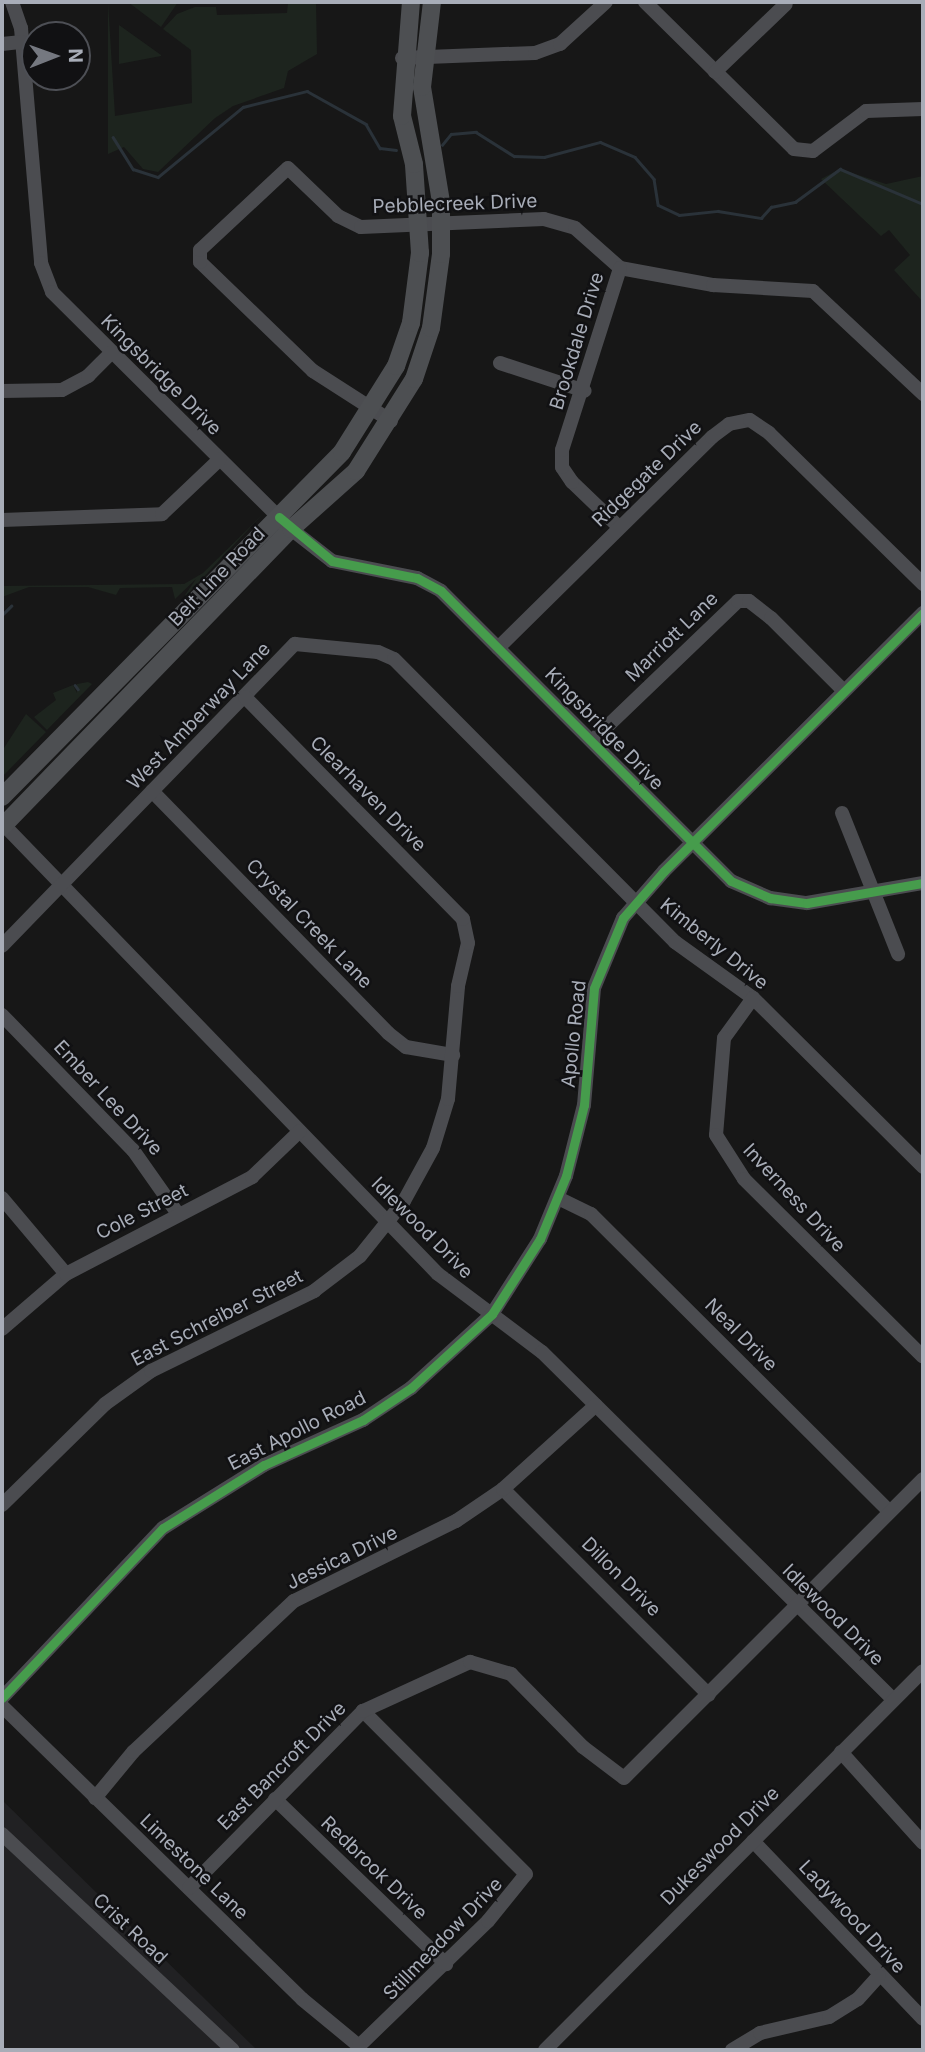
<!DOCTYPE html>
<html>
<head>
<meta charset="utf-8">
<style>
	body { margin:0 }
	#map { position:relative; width:925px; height:2052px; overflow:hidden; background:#171717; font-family:Inter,sans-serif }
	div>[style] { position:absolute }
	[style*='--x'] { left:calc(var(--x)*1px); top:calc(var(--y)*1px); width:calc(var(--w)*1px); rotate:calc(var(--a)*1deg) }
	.built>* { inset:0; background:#212123 }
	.green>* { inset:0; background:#1d241e }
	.stream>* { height:2.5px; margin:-1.25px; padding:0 1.25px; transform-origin:1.25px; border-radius:1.25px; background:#2a3239 }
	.minor>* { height:14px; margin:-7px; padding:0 7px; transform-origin:7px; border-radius:7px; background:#4b4c50 }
	.major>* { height:18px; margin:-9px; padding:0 9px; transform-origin:9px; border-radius:9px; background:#4d4f52 }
	.cycleway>* { height:9px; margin:-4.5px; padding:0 4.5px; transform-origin:4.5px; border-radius:4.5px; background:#469c4c }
	span { translate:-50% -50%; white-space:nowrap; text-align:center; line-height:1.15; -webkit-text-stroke:5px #111113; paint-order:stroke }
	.street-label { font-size:19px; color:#a8adb8 }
	.frame { position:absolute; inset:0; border:4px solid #a8adb8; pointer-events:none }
	.north { position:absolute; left:21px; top:21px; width:70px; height:70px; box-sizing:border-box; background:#111113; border:2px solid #4d4f55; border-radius:50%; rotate:89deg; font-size:19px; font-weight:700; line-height:28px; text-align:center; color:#a8adb8 }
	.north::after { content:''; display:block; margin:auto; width:24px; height:32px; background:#757880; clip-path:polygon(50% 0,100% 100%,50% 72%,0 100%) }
</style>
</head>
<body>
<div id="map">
	<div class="built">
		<i style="clip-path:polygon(2px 1800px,257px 2050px,2px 2050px)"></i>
	</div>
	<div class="green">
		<i style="clip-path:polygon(108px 2px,115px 116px,192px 103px,191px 50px,163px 29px,177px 14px,195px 7px,216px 7px,217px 15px,287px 13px,288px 2px,316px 2px,317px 54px,288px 71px,284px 88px,233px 106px,215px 118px,158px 172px,143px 169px,124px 147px,108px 154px)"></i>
		<i style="clip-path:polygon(128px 2px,178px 2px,161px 27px)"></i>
		<i style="clip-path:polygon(119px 25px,161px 55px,161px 56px,119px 64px)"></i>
		<i style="clip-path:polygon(840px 169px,886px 184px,923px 176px,923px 302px,894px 270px,910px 255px,889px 230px,881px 236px,821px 179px)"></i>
		<i style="clip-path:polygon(263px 514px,181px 601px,196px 579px,175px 599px,172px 587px,120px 588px,116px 595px,88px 587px,29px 587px,2px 597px,2px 586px,184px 584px,203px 573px)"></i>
		<i style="clip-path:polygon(88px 682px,92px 684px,47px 730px,34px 717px,56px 700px,53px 693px,73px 685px,77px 693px,77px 684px)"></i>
		<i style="clip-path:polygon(26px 714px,46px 732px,2px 777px,2px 751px)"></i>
	</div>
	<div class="stream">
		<i style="--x:113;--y:137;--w:38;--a:58"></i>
		<i style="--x:133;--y:169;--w:26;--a:18"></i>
		<i style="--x:158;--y:177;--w:110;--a:-39.5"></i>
		<i style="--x:243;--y:107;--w:66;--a:-14"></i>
		<i style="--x:307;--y:91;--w:68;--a:29.2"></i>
		<i style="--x:366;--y:124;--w:28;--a:60"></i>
		<i style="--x:380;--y:148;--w:16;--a:7"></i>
		<i style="--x:442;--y:145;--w:14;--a:-51"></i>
		<i style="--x:451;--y:134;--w:25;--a:-5"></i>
		<i style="--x:476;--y:132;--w:45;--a:32.3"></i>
		<i style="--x:514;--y:156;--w:30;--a:2"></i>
		<i style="--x:544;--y:157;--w:58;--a:-15"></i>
		<i style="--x:600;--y:142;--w:38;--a:23"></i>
		<i style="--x:635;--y:157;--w:29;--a:49"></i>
		<i style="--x:654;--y:179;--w:26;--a:81"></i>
		<i style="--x:658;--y:205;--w:23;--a:25"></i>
		<i style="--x:679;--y:215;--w:39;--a:-6"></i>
		<i style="--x:718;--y:211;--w:44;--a:9.2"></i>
		<i style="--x:761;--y:218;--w:15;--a:-48"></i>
		<i style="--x:771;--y:207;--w:25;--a:-12"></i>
		<i style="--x:795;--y:202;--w:56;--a:-36.3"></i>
		<i style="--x:840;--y:169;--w:90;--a:22.9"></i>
		<i style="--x:2;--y:615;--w:13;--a:-45"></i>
		<i style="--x:75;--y:685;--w:5;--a:53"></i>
	</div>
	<div class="minor">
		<i style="--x:12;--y:2;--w:28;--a:71"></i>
		<i style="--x:21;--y:28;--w:236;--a:85.1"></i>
		<i style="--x:41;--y:263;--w:31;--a:69"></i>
		<i style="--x:52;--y:292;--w:337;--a:44.8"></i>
		<i style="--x:291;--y:529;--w:52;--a:38"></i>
		<i style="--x:332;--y:561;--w:87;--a:11.3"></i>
		<i style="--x:417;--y:578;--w:27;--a:28"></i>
		<i style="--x:441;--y:591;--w:410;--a:45"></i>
		<i style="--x:731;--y:881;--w:43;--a:23.6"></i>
		<i style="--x:770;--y:898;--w:37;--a:8"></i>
		<i style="--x:807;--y:903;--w:118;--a:-9.8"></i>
		<i style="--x:645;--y:2;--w:209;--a:44.6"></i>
		<i style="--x:794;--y:149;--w:19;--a:6"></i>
		<i style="--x:813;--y:151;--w:66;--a:-37"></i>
		<i style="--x:866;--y:111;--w:57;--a:-2"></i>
		<i style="--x:2;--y:44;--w:20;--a:-6"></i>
		<i style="--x:402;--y:58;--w:133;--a:-2.2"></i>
		<i style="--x:535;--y:53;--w:27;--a:-20"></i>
		<i style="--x:560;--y:44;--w:62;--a:-42.4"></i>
		<i style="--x:715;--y:72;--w:98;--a:-43.8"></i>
		<i style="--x:500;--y:363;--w:89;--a:18.2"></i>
		<i style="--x:2;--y:391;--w:60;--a:-1"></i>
		<i style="--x:62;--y:390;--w:30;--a:-28"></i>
		<i style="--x:88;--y:376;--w:33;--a:-45"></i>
		<i style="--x:391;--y:421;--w:93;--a:-147.3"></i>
		<i style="--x:313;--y:371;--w:157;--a:-136"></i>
		<i style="--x:200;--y:262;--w:12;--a:-90"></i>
		<i style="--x:200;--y:250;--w:120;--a:-43"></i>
		<i style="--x:288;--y:168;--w:69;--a:43.8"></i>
		<i style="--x:338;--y:216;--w:25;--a:26"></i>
		<i style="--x:361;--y:227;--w:183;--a:-2.5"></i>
		<i style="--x:544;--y:219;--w:32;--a:16"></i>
		<i style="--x:575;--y:228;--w:60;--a:41.6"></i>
		<i style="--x:620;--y:268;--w:95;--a:10.4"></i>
		<i style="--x:713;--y:285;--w:100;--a:3.4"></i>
		<i style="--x:813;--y:291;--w:151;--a:43.1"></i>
		<i style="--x:2;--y:520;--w:160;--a:-2.1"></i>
		<i style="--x:162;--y:514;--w:79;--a:-43.5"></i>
		<i style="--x:619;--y:527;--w:65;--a:-136.2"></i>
		<i style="--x:572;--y:482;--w:18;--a:-124"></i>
		<i style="--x:562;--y:467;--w:17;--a:-90"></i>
		<i style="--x:562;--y:450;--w:191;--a:-72.3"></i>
		<i style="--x:498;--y:648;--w:301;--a:-44.6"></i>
		<i style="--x:712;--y:437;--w:21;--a:-37"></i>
		<i style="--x:729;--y:424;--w:21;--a:-11"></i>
		<i style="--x:750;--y:420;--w:23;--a:34"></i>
		<i style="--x:769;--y:433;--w:216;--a:44.4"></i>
		<i style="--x:592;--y:741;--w:202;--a:-43.8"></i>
		<i style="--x:738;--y:601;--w:11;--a:0"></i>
		<i style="--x:749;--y:601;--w:28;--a:38"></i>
		<i style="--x:771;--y:618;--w:103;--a:45"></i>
		<i style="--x:152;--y:791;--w:338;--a:45.7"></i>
		<i style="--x:388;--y:1033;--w:23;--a:38"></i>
		<i style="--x:406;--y:1047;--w:48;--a:9.7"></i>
		<i style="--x:842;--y:813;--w:152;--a:68.3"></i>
		<i style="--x:2;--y:823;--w:627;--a:45.97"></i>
		<i style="--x:438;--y:1274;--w:130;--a:36.9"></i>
		<i style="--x:542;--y:1352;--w:492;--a:44.7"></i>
		<i style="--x:2;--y:946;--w:421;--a:-45.9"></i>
		<i style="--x:295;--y:644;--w:83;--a:5.5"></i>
		<i style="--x:378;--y:652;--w:17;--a:24"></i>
		<i style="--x:394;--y:659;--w:399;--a:45.2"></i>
		<i style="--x:675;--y:942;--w:96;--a:35.7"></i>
		<i style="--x:753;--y:998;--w:240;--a:44.8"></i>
		<i style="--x:753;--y:998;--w:49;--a:125.9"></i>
		<i style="--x:724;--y:1038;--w:97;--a:94.7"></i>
		<i style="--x:716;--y:1135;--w:52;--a:57.5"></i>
		<i style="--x:744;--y:1179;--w:252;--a:44.8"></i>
		<i style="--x:2;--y:1015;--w:188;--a:45.9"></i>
		<i style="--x:133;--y:1150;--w:78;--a:54.9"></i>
		<i style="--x:2;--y:1198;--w:99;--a:49.9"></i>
		<i style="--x:558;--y:1198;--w:37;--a:26"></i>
		<i style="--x:591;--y:1214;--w:421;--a:44.9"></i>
		<i style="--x:2;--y:1329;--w:84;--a:-40.7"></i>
		<i style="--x:66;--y:1274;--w:210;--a:-27.5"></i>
		<i style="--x:252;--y:1177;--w:66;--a:-43.8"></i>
		<i style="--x:503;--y:1489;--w:291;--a:45"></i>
		<i style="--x:2;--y:1505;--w:144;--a:-44.4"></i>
		<i style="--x:105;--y:1404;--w:57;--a:-35.7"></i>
		<i style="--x:151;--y:1371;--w:182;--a:-26.1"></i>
		<i style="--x:314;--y:1291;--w:58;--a:-37.3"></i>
		<i style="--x:360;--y:1256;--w:70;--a:-51.3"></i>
		<i style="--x:404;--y:1201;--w:60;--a:-61.3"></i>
		<i style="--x:433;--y:1148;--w:51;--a:-73"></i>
		<i style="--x:448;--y:1099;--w:113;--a:-84.9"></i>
		<i style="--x:458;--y:986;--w:44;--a:-76.9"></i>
		<i style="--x:468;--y:943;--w:25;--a:-102"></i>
		<i style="--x:463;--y:919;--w:311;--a:-134.5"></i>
		<i style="--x:2;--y:1698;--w:234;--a:-46.6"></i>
		<i style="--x:163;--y:1528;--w:119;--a:-32"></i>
		<i style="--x:264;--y:1465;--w:109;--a:-24.4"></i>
		<i style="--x:363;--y:1420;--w:58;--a:-33.7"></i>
		<i style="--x:411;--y:1388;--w:110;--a:-42.4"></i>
		<i style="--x:492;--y:1314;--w:89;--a:-57.4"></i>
		<i style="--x:540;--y:1239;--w:68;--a:-67.6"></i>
		<i style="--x:566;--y:1176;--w:73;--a:-75.8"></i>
		<i style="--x:584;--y:1105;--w:117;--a:-85.1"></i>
		<i style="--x:594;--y:988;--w:76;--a:-67.5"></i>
		<i style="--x:623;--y:918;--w:62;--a:-48.9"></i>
		<i style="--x:664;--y:871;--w:366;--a:-44.9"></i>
		<i style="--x:2;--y:1706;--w:419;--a:44.3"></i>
		<i style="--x:302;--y:1999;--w:74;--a:39.5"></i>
		<i style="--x:359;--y:2046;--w:180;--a:-44.1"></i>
		<i style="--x:488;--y:1921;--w:60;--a:-51"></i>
		<i style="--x:526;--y:1874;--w:231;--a:-135"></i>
		<i style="--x:841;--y:1752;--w:122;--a:48"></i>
		<i style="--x:95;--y:1798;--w:60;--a:-50.4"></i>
		<i style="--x:133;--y:1752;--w:221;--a:-43.2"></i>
		<i style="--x:294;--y:1601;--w:181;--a:-26.3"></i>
		<i style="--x:456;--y:1521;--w:57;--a:-34.2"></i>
		<i style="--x:503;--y:1489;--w:125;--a:-42.1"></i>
		<i style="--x:275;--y:1799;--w:238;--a:44"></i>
		<i style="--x:2;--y:1834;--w:316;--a:43.1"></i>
		<i style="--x:753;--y:1841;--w:246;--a:46.3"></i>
		<i style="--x:189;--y:1888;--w:248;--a:-45.5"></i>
		<i style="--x:363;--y:1711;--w:118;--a:-24.6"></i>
		<i style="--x:470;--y:1662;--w:43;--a:16.3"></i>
		<i style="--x:511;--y:1674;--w:103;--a:45.4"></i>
		<i style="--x:583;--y:1747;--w:51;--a:37.1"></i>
		<i style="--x:624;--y:1778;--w:423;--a:-45"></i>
		<i style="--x:545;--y:2050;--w:535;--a:-45.08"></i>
		<i style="--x:732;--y:2050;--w:33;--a:-31"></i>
		<i style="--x:760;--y:2033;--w:71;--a:-13.1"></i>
		<i style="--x:829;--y:2017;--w:34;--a:-32"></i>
		<i style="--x:858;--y:1999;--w:31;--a:-48"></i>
	</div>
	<div class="major">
		<i style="--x:2;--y:797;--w:484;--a:-45.4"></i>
		<i style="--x:342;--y:452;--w:102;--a:-57.9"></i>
		<i style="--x:396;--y:366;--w:46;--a:-70.8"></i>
		<i style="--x:411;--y:323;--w:71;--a:-82.7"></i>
		<i style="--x:420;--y:253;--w:89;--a:-93.9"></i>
		<i style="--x:414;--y:164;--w:49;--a:-104"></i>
		<i style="--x:402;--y:116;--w:114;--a:-85.5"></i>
		<i style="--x:2;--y:827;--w:415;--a:-45.9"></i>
		<i style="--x:291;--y:529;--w:87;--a:-41.7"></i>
		<i style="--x:356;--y:471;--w:109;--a:-57.8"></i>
		<i style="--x:414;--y:379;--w:54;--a:-71.6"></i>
		<i style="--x:431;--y:328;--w:75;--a:-82.3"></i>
		<i style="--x:441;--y:254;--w:52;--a:-90"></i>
		<i style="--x:441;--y:202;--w:117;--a:-99.4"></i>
		<i style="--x:422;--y:87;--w:86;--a:-83.3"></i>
	</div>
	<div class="cycleway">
		<i style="--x:279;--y:517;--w:69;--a:39.7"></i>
		<i style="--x:332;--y:561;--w:87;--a:11.3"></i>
		<i style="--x:417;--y:578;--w:27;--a:28"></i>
		<i style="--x:441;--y:591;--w:410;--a:45"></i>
		<i style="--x:731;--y:881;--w:43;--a:23.6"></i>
		<i style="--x:770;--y:898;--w:37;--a:8"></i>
		<i style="--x:807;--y:903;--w:118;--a:-9.8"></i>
		<i style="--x:2;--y:1698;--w:234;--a:-46.6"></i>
		<i style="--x:163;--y:1528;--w:119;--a:-32"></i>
		<i style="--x:264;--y:1465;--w:109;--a:-24.4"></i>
		<i style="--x:363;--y:1420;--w:58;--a:-33.7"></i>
		<i style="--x:411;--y:1388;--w:110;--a:-42.4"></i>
		<i style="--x:492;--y:1314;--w:89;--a:-57.4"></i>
		<i style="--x:540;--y:1239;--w:68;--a:-67.6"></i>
		<i style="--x:566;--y:1176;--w:73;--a:-75.8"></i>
		<i style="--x:584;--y:1105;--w:117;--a:-85.1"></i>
		<i style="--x:594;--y:988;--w:76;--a:-67.5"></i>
		<i style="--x:623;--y:918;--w:62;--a:-48.9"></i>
		<i style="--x:664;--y:871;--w:366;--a:-44.9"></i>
	</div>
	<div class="street-label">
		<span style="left:455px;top:204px;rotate:-2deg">Pebblecreek Drive</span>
		<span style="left:577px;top:341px;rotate:-73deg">Brookdale Drive</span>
		<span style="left:161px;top:375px;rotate:45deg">Kingsbridge Drive</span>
		<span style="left:647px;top:474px;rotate:-44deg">Ridgegate Drive</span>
		<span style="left:217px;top:577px;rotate:-46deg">Belt Line Road</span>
		<span style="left:672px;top:637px;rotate:-44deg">Marriott Lane</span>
		<span style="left:199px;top:716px;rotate:-46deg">West Amberway Lane</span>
		<span style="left:604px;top:729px;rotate:46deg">Kingsbridge Drive</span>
		<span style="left:368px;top:794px;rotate:45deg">Clearhaven Drive</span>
		<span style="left:309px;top:924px;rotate:46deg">Crystal Creek Lane</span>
		<span style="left:714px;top:944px;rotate:39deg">Kimberly Drive</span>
		<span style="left:574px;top:1034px;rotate:-84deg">Apollo Road</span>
		<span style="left:108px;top:1098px;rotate:47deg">Ember Lee Drive</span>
		<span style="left:794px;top:1198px;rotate:47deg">Inverness Drive</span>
		<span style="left:142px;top:1212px;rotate:-27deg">Cole Street</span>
		<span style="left:422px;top:1228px;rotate:45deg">Idlewood Drive</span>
		<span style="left:217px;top:1318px;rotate:-27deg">East Schreiber Street</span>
		<span style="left:741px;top:1335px;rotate:45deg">Neal Drive</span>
		<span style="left:297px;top:1431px;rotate:-27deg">East Apollo Road</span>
		<span style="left:342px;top:1558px;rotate:-26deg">Jessica Drive</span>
		<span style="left:621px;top:1577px;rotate:45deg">Dillon Drive</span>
		<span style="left:833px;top:1615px;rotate:45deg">Idlewood Drive</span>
		<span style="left:282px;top:1766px;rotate:-45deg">East Bancroft Drive</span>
		<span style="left:720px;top:1846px;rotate:-45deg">Dukeswood Drive</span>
		<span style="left:194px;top:1867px;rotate:44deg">Limestone Lane</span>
		<span style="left:374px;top:1868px;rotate:44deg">Redbrook Drive</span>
		<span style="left:852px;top:1917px;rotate:47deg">Ladywood Drive</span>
		<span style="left:130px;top:1929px;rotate:43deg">Crist Road</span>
		<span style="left:443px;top:1939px;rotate:-46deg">Stillmeadow Drive</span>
	</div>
	<div class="frame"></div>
	<div class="north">N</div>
</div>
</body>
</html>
